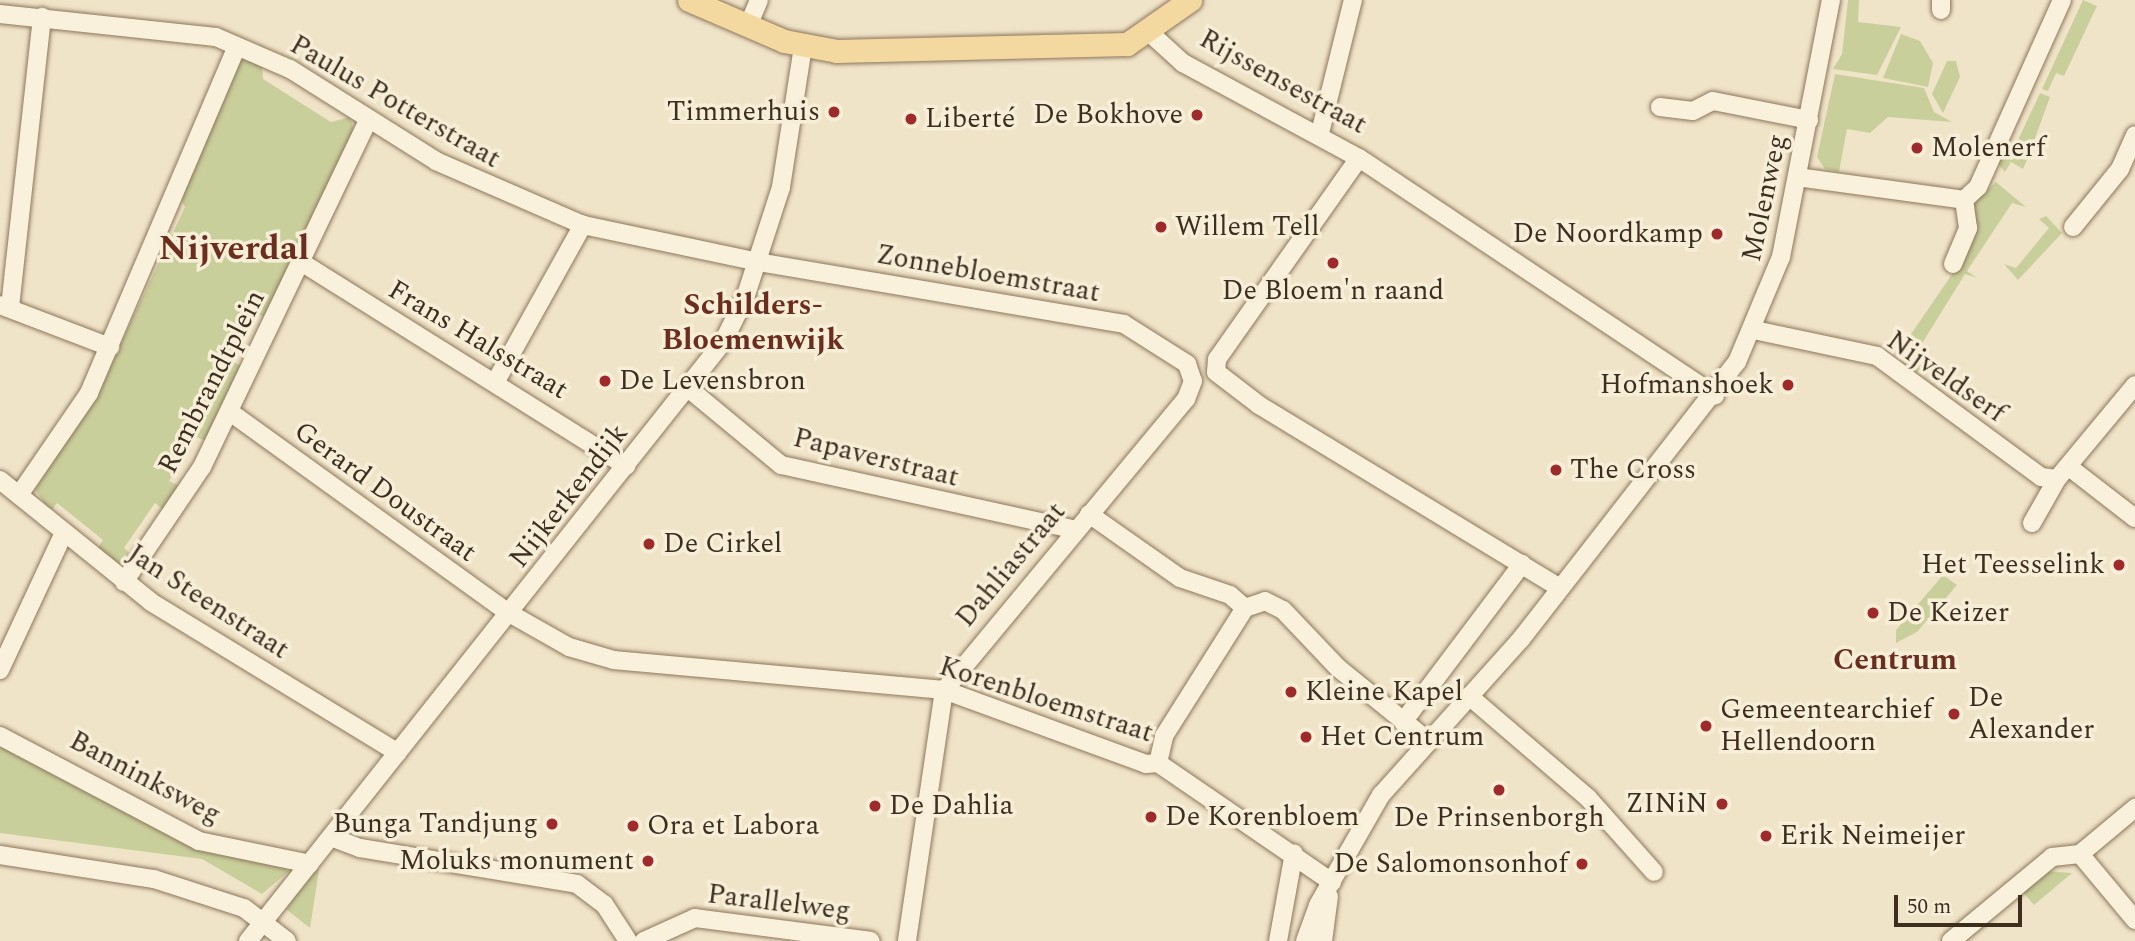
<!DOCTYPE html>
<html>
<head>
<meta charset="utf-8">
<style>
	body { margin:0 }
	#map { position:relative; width:2135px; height:941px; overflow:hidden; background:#f0e4c8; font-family:Spectral,serif }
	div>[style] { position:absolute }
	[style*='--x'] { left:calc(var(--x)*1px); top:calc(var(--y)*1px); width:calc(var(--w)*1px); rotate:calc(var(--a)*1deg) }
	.green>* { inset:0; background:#c9cf9b }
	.roads { filter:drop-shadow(0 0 2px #8d765c) drop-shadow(0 0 2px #8d765c) }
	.minor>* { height:18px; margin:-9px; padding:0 9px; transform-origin:9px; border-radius:9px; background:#faf1dc }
	.major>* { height:23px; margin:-11.5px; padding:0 11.5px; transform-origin:11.5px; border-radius:11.5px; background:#f3d9a0 }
	.dots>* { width:19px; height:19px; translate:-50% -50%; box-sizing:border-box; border:4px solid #f7eed8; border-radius:50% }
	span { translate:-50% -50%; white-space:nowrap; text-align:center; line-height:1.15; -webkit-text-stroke:7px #f7eed8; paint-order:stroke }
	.street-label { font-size:28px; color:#3d2e20 }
	.poi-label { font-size:28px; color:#3d2e20 }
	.right { translate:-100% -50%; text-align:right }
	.left { translate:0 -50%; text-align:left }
	.neighbourhood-label { font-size:30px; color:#6b2e1e; font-weight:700 }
	.district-label { font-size:35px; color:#6b2e1e; font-weight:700 }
	.scale { position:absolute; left:1894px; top:895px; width:128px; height:32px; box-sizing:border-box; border:4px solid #3d2e20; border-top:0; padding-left:9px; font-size:21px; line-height:24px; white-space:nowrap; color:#3d2e20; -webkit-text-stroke:5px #f7eed8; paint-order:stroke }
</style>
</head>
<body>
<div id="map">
	<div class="green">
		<i style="clip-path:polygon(1848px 0,1859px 0,1858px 22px,1901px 27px,1877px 75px,1833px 69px,1842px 54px)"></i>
		<i style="clip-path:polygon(2083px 0,2097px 6px,2064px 76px,2056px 73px,2048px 91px,2042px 89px)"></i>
		<i style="clip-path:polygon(1901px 34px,1920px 41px,1933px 63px,1928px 87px,1883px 78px)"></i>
		<i style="clip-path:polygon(249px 57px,262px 62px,263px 79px,331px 122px,350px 117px,355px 133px,266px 318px,255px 313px,232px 361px,243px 367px,206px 441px,194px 436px,169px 481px,182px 487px,166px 512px,155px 503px,124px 548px,134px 556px,120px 568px,96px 551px,103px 540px,57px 503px,50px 512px,35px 489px,96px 396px,185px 207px,181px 199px,196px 156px,237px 61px)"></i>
		<i style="clip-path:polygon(1947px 61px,1956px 61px,1960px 77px,1943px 113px,1932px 94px)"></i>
		<i style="clip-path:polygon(1835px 74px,1924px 88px,1934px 112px,1952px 122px,1888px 117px,1870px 133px,1847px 129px,1839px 172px,1825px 169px,1817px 157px)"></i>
		<i style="clip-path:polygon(2040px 93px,2050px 97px,2027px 160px,2023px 169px,2011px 162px,2005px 172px,1998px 164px,2000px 150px,2011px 155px)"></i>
		<i style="clip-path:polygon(1996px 182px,2026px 207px,2012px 203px,1967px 271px,1977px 278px,1965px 274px,1913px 358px,1924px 366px,1915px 373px,1896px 356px,1970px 248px,1972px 205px)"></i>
		<i style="clip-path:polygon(2046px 216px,2062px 233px,2018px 280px,2004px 264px,2016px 268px,2049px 228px,2039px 219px)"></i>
		<i style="clip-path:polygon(1943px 575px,1957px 585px,1917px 632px,1896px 643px,1896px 630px)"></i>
		<i style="clip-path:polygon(0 743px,184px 842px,284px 864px,288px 872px,262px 894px,202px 859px,0 833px)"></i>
		<i style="clip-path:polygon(316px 868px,319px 870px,310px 928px,286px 909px)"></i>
		<i style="clip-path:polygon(2047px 871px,2072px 873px,2034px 905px,2023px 892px)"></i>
	</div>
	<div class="roads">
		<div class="minor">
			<i style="--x:1941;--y:0;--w:10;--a:90"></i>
			<i style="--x:0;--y:14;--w:217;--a:6.1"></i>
			<i style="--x:216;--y:37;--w:81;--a:23.4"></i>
			<i style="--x:290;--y:69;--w:173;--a:32.2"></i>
			<i style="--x:436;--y:161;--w:160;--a:23.5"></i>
			<i style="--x:583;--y:225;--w:179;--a:11.9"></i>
			<i style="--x:758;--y:262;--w:371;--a:9.6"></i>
			<i style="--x:1124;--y:324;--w:75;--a:32.4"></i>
			<i style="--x:1187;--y:364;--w:18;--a:71"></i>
			<i style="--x:1193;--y:381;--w:19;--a:111"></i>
			<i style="--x:1186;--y:399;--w:378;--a:129.7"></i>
			<i style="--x:944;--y:690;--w:254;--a:98.4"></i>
			<i style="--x:748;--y:26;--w:28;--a:-67"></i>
			<i style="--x:1150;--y:33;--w:45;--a:42.3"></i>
			<i style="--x:1183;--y:63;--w:200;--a:28.4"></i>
			<i style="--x:1359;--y:158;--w:428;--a:33.7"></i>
			<i style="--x:1660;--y:107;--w:33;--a:7"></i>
			<i style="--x:1693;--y:111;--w:22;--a:-27"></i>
			<i style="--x:1713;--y:101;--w:98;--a:11.2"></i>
			<i style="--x:1320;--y:133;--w:137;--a:-76.1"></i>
			<i style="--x:1359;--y:158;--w:246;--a:125.2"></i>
			<i style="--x:1217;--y:359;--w:13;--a:94"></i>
			<i style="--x:1216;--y:372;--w:54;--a:37.5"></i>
			<i style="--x:1259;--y:405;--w:350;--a:31.3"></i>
			<i style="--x:1797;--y:177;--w:169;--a:7.8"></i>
			<i style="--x:1964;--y:200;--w:19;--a:-43"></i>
			<i style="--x:1978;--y:187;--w:205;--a:-65.8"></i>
			<i style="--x:2073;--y:227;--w:75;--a:-51"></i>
			<i style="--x:2120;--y:169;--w:37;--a:-66"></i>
			<i style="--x:301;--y:262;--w:384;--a:32.1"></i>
			<i style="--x:1953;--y:264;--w:39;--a:-67"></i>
			<i style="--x:1968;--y:228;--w:28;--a:-98"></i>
			<i style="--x:0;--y:305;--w:118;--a:20.9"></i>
			<i style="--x:10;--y:307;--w:292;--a:-83.7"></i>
			<i style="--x:1754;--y:330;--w:126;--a:11.9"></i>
			<i style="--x:1877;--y:356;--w:204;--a:36.4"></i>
			<i style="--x:2041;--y:477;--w:16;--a:7"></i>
			<i style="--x:496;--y:381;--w:179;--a:-60.9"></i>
			<i style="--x:688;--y:388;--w:121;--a:39.6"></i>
			<i style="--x:781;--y:465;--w:302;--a:12.4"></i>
			<i style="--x:230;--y:412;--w:344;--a:35.8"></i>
			<i style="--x:509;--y:613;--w:69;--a:29.5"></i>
			<i style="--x:569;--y:647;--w:47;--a:16.1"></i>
			<i style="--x:614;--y:660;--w:331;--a:5.2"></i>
			<i style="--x:944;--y:690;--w:215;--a:20.1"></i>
			<i style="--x:1146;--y:764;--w:12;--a:-5"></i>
			<i style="--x:1158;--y:763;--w:211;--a:34.4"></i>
			<i style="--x:2069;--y:467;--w:83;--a:37.7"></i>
			<i style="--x:0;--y:480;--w:194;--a:38.9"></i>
			<i style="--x:151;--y:602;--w:289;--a:31.4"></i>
			<i style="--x:19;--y:495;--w:124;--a:-55.5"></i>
			<i style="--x:89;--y:393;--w:377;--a:-66.9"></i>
			<i style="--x:1089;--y:514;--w:111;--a:35.1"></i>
			<i style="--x:1180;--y:578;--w:53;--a:18.8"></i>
			<i style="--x:1230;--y:595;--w:20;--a:41"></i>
			<i style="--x:1245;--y:608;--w:21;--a:-19"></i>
			<i style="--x:1265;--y:601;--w:20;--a:27"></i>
			<i style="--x:1283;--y:610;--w:79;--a:46.5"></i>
			<i style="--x:1337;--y:667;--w:117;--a:39.1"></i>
			<i style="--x:2032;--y:523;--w:51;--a:-60.4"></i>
			<i style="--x:2057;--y:479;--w:122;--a:-50.3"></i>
			<i style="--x:124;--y:582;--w:139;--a:-55.9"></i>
			<i style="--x:202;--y:467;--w:385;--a:-64.4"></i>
			<i style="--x:0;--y:670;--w:151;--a:-65"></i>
			<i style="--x:1469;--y:696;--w:157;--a:40.6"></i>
			<i style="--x:1588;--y:798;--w:99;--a:48.3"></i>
			<i style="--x:1403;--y:722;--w:198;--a:-53"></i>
			<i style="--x:0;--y:736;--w:225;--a:27.8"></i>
			<i style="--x:199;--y:841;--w:113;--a:11.7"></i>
			<i style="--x:1158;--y:763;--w:28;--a:-77"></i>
			<i style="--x:1164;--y:736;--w:151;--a:-57.7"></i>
			<i style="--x:331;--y:837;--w:31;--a:21"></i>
			<i style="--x:360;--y:848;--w:220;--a:9.4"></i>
			<i style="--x:577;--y:884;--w:34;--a:37"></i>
			<i style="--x:604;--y:904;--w:44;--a:57"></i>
			<i style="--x:2080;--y:854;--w:86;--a:50.2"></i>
			<i style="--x:0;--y:855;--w:156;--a:8.9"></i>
			<i style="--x:154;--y:879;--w:95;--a:17.9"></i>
			<i style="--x:244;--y:908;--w:54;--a:37.5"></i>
			<i style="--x:248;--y:941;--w:764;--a:-51.59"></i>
			<i style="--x:723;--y:342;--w:49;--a:-63.4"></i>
			<i style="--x:745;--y:298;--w:117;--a:-72"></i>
			<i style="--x:781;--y:187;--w:142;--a:-81.1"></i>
			<i style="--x:644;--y:941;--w:56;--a:-24.3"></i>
			<i style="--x:695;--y:918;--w:177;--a:7.4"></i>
			<i style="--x:1278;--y:941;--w:89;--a:-79.7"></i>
			<i style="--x:1305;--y:941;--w:38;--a:-70"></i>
			<i style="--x:1318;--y:905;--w:127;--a:-60.2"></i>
			<i style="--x:1381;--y:795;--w:210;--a:-48.1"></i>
			<i style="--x:1521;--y:639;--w:351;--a:-52.1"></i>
			<i style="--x:1737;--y:362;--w:114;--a:-67.3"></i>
			<i style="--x:1781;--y:257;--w:262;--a:-79"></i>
			<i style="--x:1323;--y:941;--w:45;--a:-82.4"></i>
			<i style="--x:1951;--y:941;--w:131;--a:-39.7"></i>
			<i style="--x:2052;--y:857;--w:28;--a:-6"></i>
			<i style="--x:2080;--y:854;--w:72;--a:-39.9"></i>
		</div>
		<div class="major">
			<i style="--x:689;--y:0;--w:103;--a:23.3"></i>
			<i style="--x:784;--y:41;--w:54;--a:10.7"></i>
			<i style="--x:837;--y:51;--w:290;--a:-1.4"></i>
			<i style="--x:1127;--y:44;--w:77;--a:-34.9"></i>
		</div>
	</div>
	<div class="dots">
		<i style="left:834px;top:112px;background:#9e2a2b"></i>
		<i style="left:1197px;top:115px;background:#9e2a2b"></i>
		<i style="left:911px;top:119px;background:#9e2a2b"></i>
		<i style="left:1917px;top:148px;background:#9e2a2b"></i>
		<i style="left:1161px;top:227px;background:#9e2a2b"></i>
		<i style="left:1717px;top:234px;background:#9e2a2b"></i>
		<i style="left:1333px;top:263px;background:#9e2a2b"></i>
		<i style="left:605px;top:381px;background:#9e2a2b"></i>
		<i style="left:1788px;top:385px;background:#9e2a2b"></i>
		<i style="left:1556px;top:470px;background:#9e2a2b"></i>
		<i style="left:649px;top:544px;background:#9e2a2b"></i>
		<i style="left:2119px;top:565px;background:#9e2a2b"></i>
		<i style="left:1873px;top:613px;background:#9e2a2b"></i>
		<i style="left:1291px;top:692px;background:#9e2a2b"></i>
		<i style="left:1954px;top:714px;background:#9e2a2b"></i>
		<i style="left:1706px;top:726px;background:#9e2a2b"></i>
		<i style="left:1306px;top:737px;background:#9e2a2b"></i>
		<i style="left:1499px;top:790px;background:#9e2a2b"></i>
		<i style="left:1722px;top:804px;background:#9e2a2b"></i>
		<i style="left:875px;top:806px;background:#9e2a2b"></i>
		<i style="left:1151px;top:817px;background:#9e2a2b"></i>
		<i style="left:552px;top:824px;background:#9e2a2b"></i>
		<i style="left:633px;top:826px;background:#9e2a2b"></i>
		<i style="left:1766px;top:836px;background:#9e2a2b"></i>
		<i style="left:648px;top:861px;background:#9e2a2b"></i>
		<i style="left:1582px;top:864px;background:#9e2a2b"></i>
	</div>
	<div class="street-label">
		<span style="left:1283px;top:82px;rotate:29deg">Rijssensestraat</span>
		<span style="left:395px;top:102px;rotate:30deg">Paulus Potterstraat</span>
		<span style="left:1765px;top:198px;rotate:-78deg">Molenweg</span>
		<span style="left:988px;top:274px;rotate:10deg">Zonnebloemstraat</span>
		<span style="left:478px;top:340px;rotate:31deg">Frans Halsstraat</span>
		<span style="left:1946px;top:377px;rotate:35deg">Nijveldserf</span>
		<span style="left:212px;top:382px;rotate:-63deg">Rembrandtplein</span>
		<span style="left:876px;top:458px;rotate:14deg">Papaverstraat</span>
		<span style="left:385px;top:492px;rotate:36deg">Gerard Doustraat</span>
		<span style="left:569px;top:496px;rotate:-52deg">Nijkerkendijk</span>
		<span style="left:1011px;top:565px;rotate:-50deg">Dahliastraat</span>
		<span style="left:208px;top:602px;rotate:33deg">Jan Steenstraat</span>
		<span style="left:1046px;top:700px;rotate:18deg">Korenbloemstraat</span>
		<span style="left:145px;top:778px;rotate:28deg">Banninksweg</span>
		<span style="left:779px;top:903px;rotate:7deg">Parallelweg</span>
	</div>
	<div class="poi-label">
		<span class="right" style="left:820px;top:112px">Timmerhuis</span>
		<span class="right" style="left:1183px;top:115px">De Bokhove</span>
		<span class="left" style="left:925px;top:119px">Liberté</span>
		<span class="left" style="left:1931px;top:148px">Molenerf</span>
		<span class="left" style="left:1175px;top:227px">Willem Tell</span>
		<span class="right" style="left:1703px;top:234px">De Noordkamp</span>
		<span style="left:1333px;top:291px">De Bloem'n raand</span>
		<span class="left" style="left:619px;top:381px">De Levensbron</span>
		<span class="right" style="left:1774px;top:385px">Hofmanshoek</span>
		<span class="left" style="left:1570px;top:470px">The Cross</span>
		<span class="left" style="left:663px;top:544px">De Cirkel</span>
		<span class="right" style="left:2105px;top:565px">Het Teesselink</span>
		<span class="left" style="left:1887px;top:613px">De Keizer</span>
		<span class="left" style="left:1305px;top:692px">Kleine Kapel</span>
		<span class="left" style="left:1968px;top:714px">De<br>Alexander</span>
		<span class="left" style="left:1720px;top:726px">Gemeentearchief<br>Hellendoorn</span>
		<span class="left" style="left:1320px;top:737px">Het Centrum</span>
		<span class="right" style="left:1708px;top:804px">ZINiN</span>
		<span class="left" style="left:889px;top:806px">De Dahlia</span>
		<span class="left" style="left:1165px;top:817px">De Korenbloem</span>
		<span style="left:1499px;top:818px">De Prinsenborgh</span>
		<span class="right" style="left:538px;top:824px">Bunga Tandjung</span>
		<span class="left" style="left:647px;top:826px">Ora et Labora</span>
		<span class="left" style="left:1780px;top:836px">Erik Neimeijer</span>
		<span class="right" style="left:634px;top:861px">Moluks monument</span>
		<span class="right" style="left:1568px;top:864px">De Salomonsonhof</span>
	</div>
	<div class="neighbourhood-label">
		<span style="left:753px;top:322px">Schilders-<br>Bloemenwijk</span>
		<span style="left:1895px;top:660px">Centrum</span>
	</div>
	<div class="district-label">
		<span style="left:234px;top:249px">Nijverdal</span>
	</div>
	<div class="scale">50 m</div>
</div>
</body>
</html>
